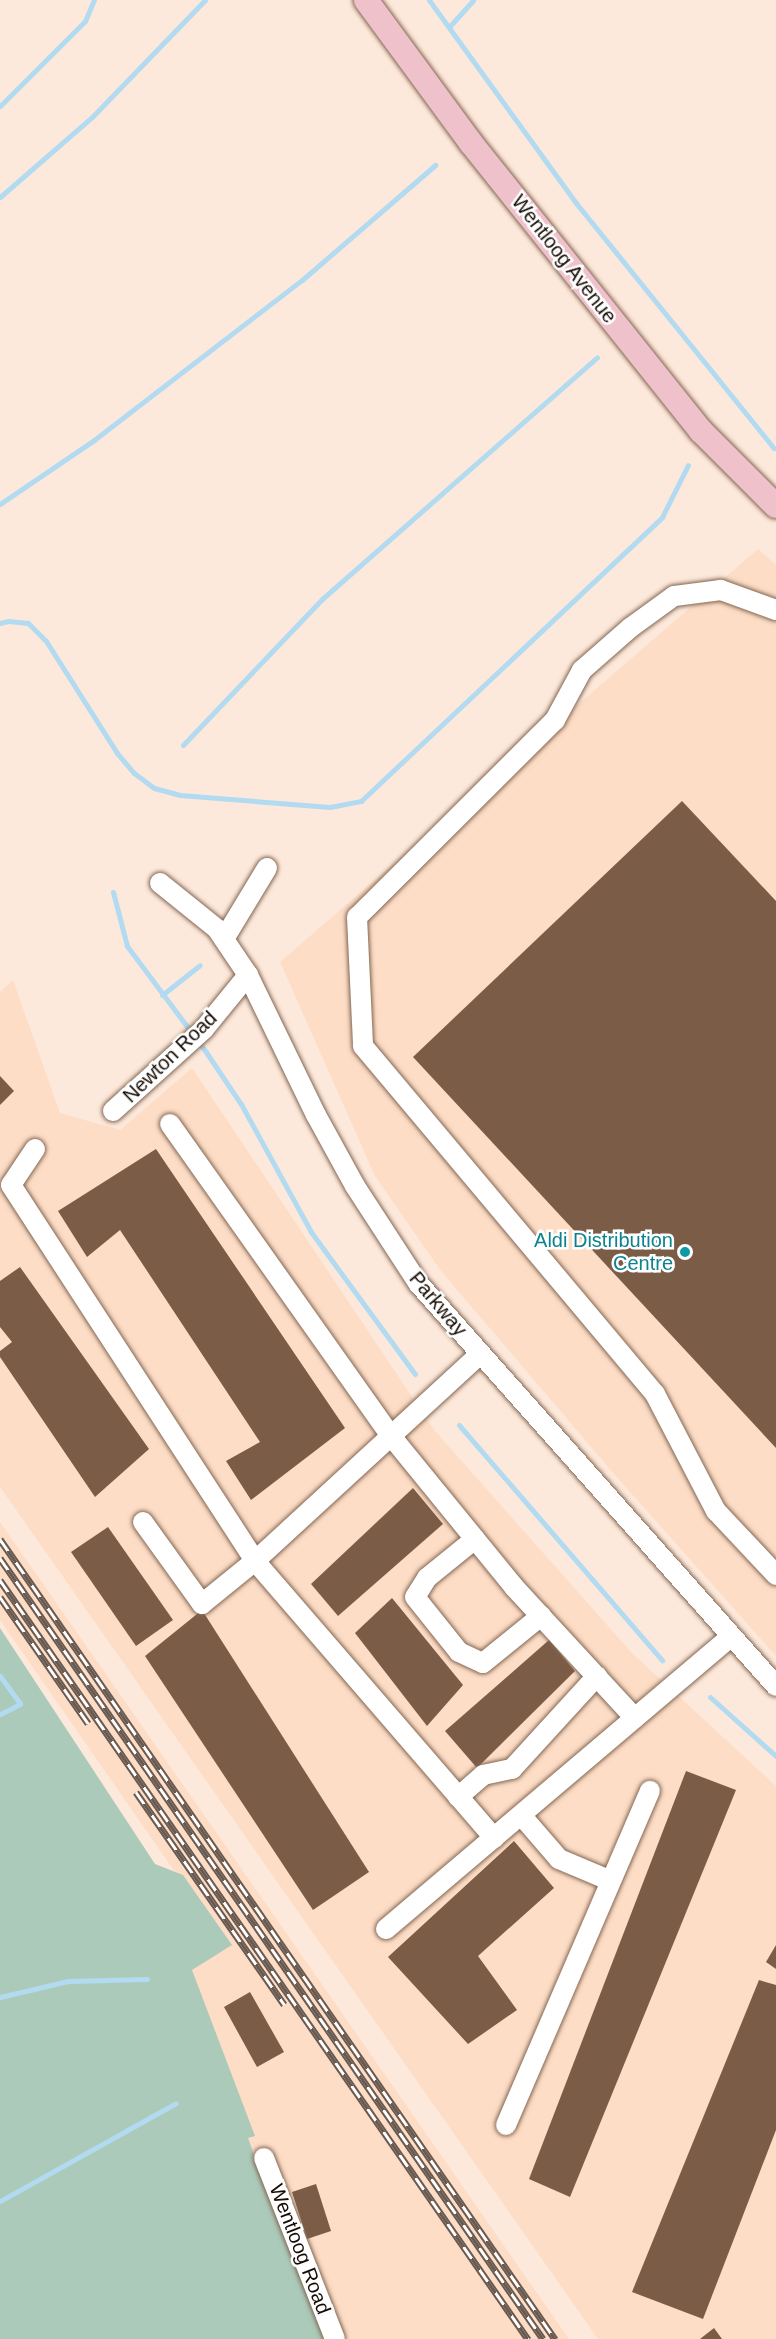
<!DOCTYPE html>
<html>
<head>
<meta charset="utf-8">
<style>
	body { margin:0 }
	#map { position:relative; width:776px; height:2339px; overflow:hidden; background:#fde9db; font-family:Helvetica,sans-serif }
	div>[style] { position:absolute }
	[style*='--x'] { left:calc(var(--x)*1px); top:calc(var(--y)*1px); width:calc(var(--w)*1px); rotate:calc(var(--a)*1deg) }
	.built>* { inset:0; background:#fdddc6 }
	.green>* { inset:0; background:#abcaba }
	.stream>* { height:5px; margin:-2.5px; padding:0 2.5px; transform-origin:2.5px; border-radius:2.5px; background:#b2daf0 }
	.building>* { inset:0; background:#7b5c47 }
	.roads { filter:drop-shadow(0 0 2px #836652) drop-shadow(0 0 2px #836652) }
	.minor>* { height:20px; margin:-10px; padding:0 10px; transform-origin:10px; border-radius:10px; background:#fff }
	.major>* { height:24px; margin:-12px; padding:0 12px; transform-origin:12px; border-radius:12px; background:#efc1cb }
	.rail>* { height:7px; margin-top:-3.5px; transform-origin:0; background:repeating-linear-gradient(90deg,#fff 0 14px,#685a51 0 28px); box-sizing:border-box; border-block:2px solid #685a51 }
	.dots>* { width:16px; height:16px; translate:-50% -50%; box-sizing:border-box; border:3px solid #fff; border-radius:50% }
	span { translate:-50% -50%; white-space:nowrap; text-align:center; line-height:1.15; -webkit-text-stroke:5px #fff; paint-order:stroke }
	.street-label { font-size:20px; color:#160c05 }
	.culture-label { font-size:20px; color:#0d838f }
	.right { translate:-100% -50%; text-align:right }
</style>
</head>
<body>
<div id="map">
	<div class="built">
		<i style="clip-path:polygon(758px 549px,776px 565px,776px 1656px,614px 1474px,441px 1271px,375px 1176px,280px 962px)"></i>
		<i style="clip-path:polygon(13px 980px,60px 1113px,120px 1130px,192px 1068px,435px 1431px,632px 1653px,776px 1786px,776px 2339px,598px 2339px,0 1487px,0 992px)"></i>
		<i style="clip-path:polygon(0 1522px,569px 2339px,340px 2339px,243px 2134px,189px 1970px,227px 1947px,0 1620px)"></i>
	</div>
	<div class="green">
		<i style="clip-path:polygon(0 1628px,155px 1864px,183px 1875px,232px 1945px,192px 1970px,255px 2136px,248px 2138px,267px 2191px,328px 2339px,0 2339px)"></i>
	</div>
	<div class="stream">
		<i style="--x:429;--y:0;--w:251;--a:54.1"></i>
		<i style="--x:576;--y:203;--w:315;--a:51.1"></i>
		<i style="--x:449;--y:27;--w:36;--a:-48"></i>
		<i style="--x:0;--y:106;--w:120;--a:-45"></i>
		<i style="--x:85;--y:21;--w:23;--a:-67"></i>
		<i style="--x:0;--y:197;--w:122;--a:-41"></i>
		<i style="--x:92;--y:117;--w:163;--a:-46"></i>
		<i style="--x:0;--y:504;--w:114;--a:-34.2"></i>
		<i style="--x:94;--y:440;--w:262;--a:-37.6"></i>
		<i style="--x:302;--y:280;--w:176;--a:-40.8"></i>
		<i style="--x:0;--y:623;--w:8;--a:-14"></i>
		<i style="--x:8;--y:621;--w:20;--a:6"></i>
		<i style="--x:28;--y:623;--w:25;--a:45"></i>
		<i style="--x:46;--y:641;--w:133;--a:57.6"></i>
		<i style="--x:117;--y:753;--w:26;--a:50"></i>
		<i style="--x:134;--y:773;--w:25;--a:37"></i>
		<i style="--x:154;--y:788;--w:27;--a:15"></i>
		<i style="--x:180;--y:795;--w:150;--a:4.6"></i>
		<i style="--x:330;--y:807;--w:32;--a:-11"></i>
		<i style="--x:361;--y:801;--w:414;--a:-43.3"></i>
		<i style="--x:662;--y:517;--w:58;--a:-63.4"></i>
		<i style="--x:183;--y:745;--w:202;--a:-46.4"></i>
		<i style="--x:322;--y:599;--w:366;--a:-41.3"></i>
		<i style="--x:113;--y:892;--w:56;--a:75.5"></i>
		<i style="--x:127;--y:946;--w:132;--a:53.3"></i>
		<i style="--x:206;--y:1052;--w:63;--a:56.1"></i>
		<i style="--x:241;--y:1104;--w:146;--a:61.3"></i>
		<i style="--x:311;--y:1232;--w:176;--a:53.8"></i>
		<i style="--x:162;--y:995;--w:48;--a:-38.3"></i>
		<i style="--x:459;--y:1425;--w:311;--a:49.2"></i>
		<i style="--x:0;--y:1676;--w:34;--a:54"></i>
		<i style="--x:20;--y:1704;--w:22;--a:153"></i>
		<i style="--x:710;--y:1697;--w:89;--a:41.8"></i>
		<i style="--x:0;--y:1997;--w:70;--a:-13.2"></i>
		<i style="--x:68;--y:1981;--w:79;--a:-1.5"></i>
		<i style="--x:0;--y:2201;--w:201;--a:-29.1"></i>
	</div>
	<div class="building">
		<i style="clip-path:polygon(682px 801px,776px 901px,776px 1448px,413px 1057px)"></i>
		<i style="clip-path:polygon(0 1076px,14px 1091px,0 1105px)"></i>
		<i style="clip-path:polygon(156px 1149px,345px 1428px,251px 1500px,226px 1461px,260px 1442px,120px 1230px,87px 1257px,58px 1211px)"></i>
		<i style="clip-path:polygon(20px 1267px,149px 1449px,95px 1497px,0 1357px,0 1351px,12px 1342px,0 1327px,0 1281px)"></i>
		<i style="clip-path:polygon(413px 1488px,443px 1524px,338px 1616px,311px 1584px)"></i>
		<i style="clip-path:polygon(108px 1527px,173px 1620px,136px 1646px,71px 1552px)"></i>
		<i style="clip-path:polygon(392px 1598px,463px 1685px,427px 1726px,355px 1633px)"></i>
		<i style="clip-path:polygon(202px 1610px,369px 1872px,313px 1910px,145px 1656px)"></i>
		<i style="clip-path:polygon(549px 1640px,575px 1671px,477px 1768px,445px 1731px)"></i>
		<i style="clip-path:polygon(686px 1771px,736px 1790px,570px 2197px,529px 2179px)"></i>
		<i style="clip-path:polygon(514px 1841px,554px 1888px,478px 1956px,517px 2010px,468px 2044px,388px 1957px)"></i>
		<i style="clip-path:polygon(776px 1945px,776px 1969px,766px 1962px)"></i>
		<i style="clip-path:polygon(759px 1980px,776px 1985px,776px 2130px,703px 2319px,632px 2292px)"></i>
		<i style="clip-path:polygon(250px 1992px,284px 2052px,257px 2067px,224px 2007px)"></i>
		<i style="clip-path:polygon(316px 2184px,331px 2231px,307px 2239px,292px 2192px)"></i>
		<i style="clip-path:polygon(714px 2328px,722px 2339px,700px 2339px)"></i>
	</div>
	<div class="roads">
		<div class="minor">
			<i style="--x:776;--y:610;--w:59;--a:-160"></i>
			<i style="--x:721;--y:590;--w:47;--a:172.7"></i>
			<i style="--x:674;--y:596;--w:54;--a:144"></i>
			<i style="--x:630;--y:628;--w:64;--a:138.8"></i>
			<i style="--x:582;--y:670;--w:57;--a:118.4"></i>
			<i style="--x:555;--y:720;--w:279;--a:135.1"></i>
			<i style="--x:357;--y:917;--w:129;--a:87.3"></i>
			<i style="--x:363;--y:1046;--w:454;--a:50"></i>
			<i style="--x:655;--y:1394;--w:132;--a:62.5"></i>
			<i style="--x:716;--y:1511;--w:88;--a:46.8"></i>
			<i style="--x:160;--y:883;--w:73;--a:38.9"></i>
			<i style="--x:217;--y:929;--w:55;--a:56"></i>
			<i style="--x:248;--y:975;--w:156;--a:64.1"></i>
			<i style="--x:316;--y:1115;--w:81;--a:61.2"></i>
			<i style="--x:355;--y:1186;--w:116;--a:57"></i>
			<i style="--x:418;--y:1283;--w:539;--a:48.38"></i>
			<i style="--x:224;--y:939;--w:83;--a:-58.8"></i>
			<i style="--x:113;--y:1111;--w:122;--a:-42"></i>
			<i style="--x:204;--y:1029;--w:70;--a:-50.8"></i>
			<i style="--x:170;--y:1124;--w:382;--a:54.7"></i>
			<i style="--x:391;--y:1436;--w:195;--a:50.8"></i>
			<i style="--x:514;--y:1587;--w:178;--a:47.3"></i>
			<i style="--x:35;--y:1149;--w:43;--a:123.7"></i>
			<i style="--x:11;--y:1185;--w:448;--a:57"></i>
			<i style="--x:255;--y:1561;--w:366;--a:49.2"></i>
			<i style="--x:143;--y:1522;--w:101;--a:54.3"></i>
			<i style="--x:202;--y:1604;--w:68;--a:-39.1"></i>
			<i style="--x:255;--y:1561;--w:306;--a:-42.6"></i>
			<i style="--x:475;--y:1539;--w:62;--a:140.9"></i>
			<i style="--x:427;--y:1578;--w:22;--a:122"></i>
			<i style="--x:415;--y:1597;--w:70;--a:51.3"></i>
			<i style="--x:459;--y:1652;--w:26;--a:25"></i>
			<i style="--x:483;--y:1663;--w:75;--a:-39"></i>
			<i style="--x:458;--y:1797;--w:33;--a:-41"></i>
			<i style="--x:483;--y:1775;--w:30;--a:-12"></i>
			<i style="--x:512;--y:1769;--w:126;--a:-47.6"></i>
			<i style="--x:521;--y:1815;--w:58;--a:49.2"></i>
			<i style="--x:559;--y:1859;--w:56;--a:22.9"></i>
			<i style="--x:386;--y:1929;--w:451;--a:-40.3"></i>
			<i style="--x:506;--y:2125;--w:364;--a:-66.7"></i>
			<i style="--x:264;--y:2158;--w:194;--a:68.6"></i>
		</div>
		<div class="major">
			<i style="--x:366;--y:0;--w:177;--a:53.7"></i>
			<i style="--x:471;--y:143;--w:369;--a:51.4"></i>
			<i style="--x:701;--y:431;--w:106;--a:45"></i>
		</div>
	</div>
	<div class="rail">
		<i style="--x:0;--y:1539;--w:974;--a:55.25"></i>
		<i style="--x:0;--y:1558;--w:951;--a:55.19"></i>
		<i style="--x:0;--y:1580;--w:925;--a:55.18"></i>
		<i style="--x:0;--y:1597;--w:154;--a:55.1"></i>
		<i style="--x:136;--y:1792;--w:259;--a:55.1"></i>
	</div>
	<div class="dots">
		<i style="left:685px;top:1252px;background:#0f9aa8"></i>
	</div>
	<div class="street-label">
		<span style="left:564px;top:259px;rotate:52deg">Wentloog Avenue</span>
		<span style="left:170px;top:1057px;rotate:-44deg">Newton Road</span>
		<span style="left:438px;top:1304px;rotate:50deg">Parkway</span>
		<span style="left:300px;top:2249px;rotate:69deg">Wentloog Road</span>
	</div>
	<div class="culture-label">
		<span class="right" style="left:673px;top:1252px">Aldi Distribution<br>Centre</span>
	</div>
</div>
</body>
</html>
